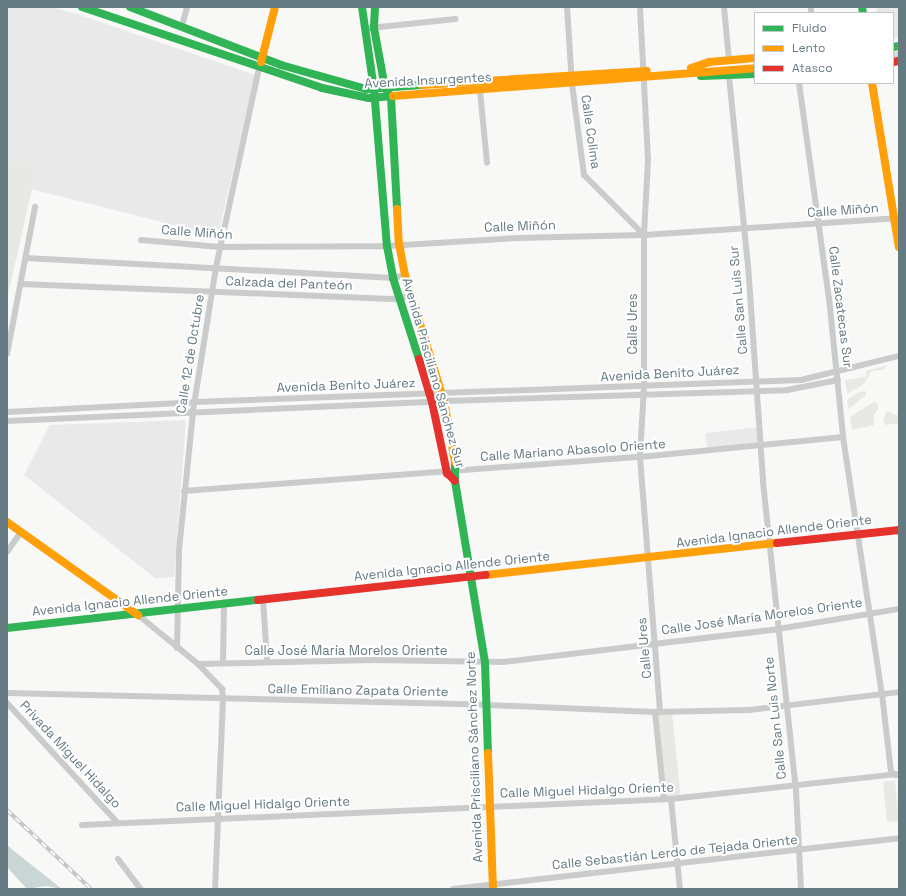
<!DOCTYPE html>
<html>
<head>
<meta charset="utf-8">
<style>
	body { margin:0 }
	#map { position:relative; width:906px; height:896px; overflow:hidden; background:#f8f8f7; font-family:"Space Grotesk",sans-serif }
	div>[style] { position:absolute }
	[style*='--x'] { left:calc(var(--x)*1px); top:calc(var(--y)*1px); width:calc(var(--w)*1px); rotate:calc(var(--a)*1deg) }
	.built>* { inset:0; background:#e8e9e8 }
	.green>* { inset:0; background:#e8e9e4 }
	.water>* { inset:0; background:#cad5d5 }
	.highway-tunnel>* { height:11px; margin-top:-5.5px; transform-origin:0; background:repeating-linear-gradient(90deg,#d3d8d9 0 11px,transparent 0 16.5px) }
	.street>* { height:6px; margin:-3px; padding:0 3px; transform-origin:3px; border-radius:3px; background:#cacccc }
	.fast>* { height:8px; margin:-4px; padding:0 4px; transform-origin:4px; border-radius:4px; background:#30b455 }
	.slow>* { height:8px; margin:-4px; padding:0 4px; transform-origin:4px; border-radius:4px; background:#ff9f0a }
	.jam>* { height:8px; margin:-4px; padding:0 4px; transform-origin:4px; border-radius:4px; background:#e5322d }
	.rail>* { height:3.5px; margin-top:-1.75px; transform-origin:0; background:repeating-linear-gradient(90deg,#fff 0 6px,#c0c2c2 0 12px); box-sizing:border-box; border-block:1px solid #c0c2c2 }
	span { translate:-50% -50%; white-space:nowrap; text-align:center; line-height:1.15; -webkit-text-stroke:4px #fff; paint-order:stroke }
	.street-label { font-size:13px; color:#657980 }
	.frame { position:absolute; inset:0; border:8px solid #657980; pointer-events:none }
	.legend { position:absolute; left:754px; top:12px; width:140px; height:72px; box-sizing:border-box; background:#fff; border:1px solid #c1c9cc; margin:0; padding:5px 7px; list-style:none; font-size:12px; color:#657980 }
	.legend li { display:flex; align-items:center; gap:8px; height:20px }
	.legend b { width:20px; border:1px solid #c1c9cc }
</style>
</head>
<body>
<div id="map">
	<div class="built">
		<i style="clip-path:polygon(7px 7px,51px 7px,77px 14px,255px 75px,218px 236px,31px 189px,37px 167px,7px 160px)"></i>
		<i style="clip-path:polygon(876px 7px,899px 7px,899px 38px,893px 39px,893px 13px,877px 13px)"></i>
		<i style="clip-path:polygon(186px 420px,174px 577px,155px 578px,24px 475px,50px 425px)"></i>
		<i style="clip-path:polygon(760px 427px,758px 444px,707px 447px,705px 433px)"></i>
	</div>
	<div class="green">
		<i style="clip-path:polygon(7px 160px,37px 167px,7px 299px)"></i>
		<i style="clip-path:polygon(888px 365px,883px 370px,871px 371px,864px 384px,847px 394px,845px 380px,866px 377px,866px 371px)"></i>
		<i style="clip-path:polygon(866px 391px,866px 395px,849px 409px,847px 400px,859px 392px)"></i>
		<i style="clip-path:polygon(875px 401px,879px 407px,874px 415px,874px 425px,852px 430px,850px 417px)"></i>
		<i style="clip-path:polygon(887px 411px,899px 416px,899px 423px,885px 425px,883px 419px)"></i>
		<i style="clip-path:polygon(655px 712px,672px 712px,681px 800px,663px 801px)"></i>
		<i style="clip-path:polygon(895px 780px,899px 821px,887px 822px,883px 782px)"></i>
	</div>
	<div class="water">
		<i style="clip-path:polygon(7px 845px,14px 851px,62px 889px,46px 886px,27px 889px,7px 867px)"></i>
	</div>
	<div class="highway-tunnel">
		<i style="--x:893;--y:57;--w:6;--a:-9"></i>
	</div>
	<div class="street">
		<i style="--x:567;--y:7;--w:77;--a:86.3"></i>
		<i style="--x:572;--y:84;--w:92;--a:82.5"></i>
		<i style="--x:584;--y:175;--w:85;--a:45"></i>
		<i style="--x:640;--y:7;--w:152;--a:87"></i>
		<i style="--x:648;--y:159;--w:76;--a:93"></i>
		<i style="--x:644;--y:235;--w:152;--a:90"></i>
		<i style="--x:644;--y:387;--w:70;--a:93.3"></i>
		<i style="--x:640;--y:457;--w:256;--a:85.5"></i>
		<i style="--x:724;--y:7;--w:53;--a:84.6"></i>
		<i style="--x:811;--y:7;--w:6;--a:90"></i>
		<i style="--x:182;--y:26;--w:20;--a:-75"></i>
		<i style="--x:370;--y:28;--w:86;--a:-6"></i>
		<i style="--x:729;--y:76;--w:190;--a:84.3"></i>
		<i style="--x:748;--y:265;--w:218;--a:86"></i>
		<i style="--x:763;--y:482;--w:310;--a:83.9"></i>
		<i style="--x:796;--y:790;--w:99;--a:87.1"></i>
		<i style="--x:799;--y:83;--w:217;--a:82.1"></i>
		<i style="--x:829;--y:298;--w:140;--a:84.2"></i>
		<i style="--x:843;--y:437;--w:260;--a:81.4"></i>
		<i style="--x:882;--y:694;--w:79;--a:83.4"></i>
		<i style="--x:891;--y:772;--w:6;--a:31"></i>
		<i style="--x:480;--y:91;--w:72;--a:84.4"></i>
		<i style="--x:141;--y:240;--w:79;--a:5.1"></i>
		<i style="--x:220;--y:247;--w:167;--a:-0.3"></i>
		<i style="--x:387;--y:246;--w:130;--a:-3.5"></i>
		<i style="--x:517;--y:238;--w:127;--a:-1.4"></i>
		<i style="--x:644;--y:235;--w:256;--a:-3.8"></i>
		<i style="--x:26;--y:258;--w:368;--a:3.1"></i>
		<i style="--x:393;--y:278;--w:12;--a:-14"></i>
		<i style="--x:21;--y:284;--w:377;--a:2.3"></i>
		<i style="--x:398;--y:299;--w:15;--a:-16"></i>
		<i style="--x:7;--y:354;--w:150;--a:-79.2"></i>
		<i style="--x:7;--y:412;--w:188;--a:-3"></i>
		<i style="--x:195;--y:402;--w:606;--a:-2.08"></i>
		<i style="--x:801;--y:380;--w:101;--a:-13.8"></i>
		<i style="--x:7;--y:421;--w:437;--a:-2.6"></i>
		<i style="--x:444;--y:401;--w:343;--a:-1.8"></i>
		<i style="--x:787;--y:390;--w:52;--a:-11.1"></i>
		<i style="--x:184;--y:491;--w:457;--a:-4.3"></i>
		<i style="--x:640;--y:457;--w:204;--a:-5.6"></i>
		<i style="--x:7;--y:552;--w:24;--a:-55"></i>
		<i style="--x:263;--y:599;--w:62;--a:86.3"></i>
		<i style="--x:138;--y:615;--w:77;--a:39.2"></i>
		<i style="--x:198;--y:664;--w:35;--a:46"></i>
		<i style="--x:222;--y:689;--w:10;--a:84"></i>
		<i style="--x:223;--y:699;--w:190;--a:92.4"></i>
		<i style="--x:177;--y:648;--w:98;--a:-88.8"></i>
		<i style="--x:179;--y:550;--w:140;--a:-84.2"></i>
		<i style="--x:193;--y:411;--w:146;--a:-80.9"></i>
		<i style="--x:216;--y:267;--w:204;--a:-77.8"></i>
		<i style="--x:223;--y:662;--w:58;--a:-89"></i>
		<i style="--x:198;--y:664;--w:175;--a:-1.3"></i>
		<i style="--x:373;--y:660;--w:130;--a:0.9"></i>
		<i style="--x:503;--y:662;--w:277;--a:-6.8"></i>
		<i style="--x:778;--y:629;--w:123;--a:-9.4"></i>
		<i style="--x:7;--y:693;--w:481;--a:1.4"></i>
		<i style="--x:488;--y:705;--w:167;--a:2.4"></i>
		<i style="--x:655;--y:712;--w:94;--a:-1.2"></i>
		<i style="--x:749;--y:710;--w:151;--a:-6.8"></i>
		<i style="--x:7;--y:703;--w:162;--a:47.3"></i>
		<i style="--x:655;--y:712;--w:87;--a:84.1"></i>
		<i style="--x:671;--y:799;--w:90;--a:84.3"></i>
		<i style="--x:82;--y:825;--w:590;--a:-2.53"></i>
		<i style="--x:671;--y:799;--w:229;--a:-6.3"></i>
		<i style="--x:118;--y:859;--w:38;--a:53"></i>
		<i style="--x:453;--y:889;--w:449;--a:-6.5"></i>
	</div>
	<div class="fast">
		<i style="--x:82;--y:7;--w:253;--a:18.6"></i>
		<i style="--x:322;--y:88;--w:48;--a:12"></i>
		<i style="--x:369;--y:98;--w:24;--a:-5"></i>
		<i style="--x:130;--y:7;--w:162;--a:21"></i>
		<i style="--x:281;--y:65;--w:88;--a:15.8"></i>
		<i style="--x:366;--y:89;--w:56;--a:-4.1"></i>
		<i style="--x:362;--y:7;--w:83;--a:81.7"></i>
		<i style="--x:374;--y:89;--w:158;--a:85.3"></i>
		<i style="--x:387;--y:246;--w:33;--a:79"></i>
		<i style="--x:393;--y:278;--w:85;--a:72.2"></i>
		<i style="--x:375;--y:7;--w:21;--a:93"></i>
		<i style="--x:374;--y:28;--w:61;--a:79.6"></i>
		<i style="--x:385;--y:88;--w:11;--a:56"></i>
		<i style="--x:391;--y:97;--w:112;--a:86.9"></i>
		<i style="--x:862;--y:7;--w:6;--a:81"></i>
		<i style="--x:893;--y:47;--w:6;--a:-9"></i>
		<i style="--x:701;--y:76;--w:54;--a:-2.1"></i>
		<i style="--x:455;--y:462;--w:19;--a:90"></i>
		<i style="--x:455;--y:481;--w:184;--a:80.6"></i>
		<i style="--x:485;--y:663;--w:90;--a:88.1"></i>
		<i style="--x:7;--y:628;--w:253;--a:-6.4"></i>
	</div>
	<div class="slow">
		<i style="--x:261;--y:62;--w:57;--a:-75.7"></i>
		<i style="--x:691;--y:68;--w:19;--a:-18"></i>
		<i style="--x:709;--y:62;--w:46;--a:-5"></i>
		<i style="--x:872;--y:83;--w:166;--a:80.7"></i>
		<i style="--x:422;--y:85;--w:225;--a:-3.6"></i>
		<i style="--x:393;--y:96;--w:363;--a:-4.4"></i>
		<i style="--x:397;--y:209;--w:35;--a:87"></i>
		<i style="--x:399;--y:244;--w:32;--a:79"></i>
		<i style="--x:405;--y:275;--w:132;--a:72.8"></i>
		<i style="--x:444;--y:401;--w:62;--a:79.8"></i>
		<i style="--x:7;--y:522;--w:161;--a:35.4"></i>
		<i style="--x:486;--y:575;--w:293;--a:-6.3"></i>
		<i style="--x:488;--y:753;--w:136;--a:87.9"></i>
	</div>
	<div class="jam">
		<i style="--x:893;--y:62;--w:6;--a:-9"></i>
		<i style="--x:419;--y:359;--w:45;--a:73.2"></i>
		<i style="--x:432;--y:402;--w:73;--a:78.1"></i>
		<i style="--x:447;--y:473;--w:11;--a:45"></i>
		<i style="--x:777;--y:543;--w:123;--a:-6.1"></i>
		<i style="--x:258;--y:600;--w:229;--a:-6.3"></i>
	</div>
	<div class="rail">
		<i style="--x:7;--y:810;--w:115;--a:43.2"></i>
	</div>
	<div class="street-label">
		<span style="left:428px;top:81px;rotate:-3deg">Avenida Insurgentes</span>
		<span style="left:590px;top:132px;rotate:82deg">Calle Colima</span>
		<span style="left:843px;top:211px;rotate:-4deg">Calle Miñón</span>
		<span style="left:520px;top:227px;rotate:-2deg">Calle Miñón</span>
		<span style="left:197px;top:233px;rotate:4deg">Calle Miñón</span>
		<span style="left:289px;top:284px;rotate:2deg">Calzada del Panteón</span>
		<span style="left:739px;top:300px;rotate:-95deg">Calle San Luis Sur</span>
		<span style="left:840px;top:307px;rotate:83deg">Calle Zacatecas Sur</span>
		<span style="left:633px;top:324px;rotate:-90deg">Calle Ures</span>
		<span style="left:191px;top:354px;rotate:-81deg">Calle 12 de Octubre</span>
		<span style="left:433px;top:373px;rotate:74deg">Avenida Prisciliano Sánchez Sur</span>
		<span style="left:670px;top:374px;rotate:-3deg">Avenida Benito Juárez</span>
		<span style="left:346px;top:386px;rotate:-2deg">Avenida Benito Juárez</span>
		<span style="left:573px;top:451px;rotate:-4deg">Calle Mariano Abasolo Oriente</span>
		<span style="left:774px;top:532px;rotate:-7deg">Avenida Ignacio Allende Oriente</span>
		<span style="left:452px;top:567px;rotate:-6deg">Avenida Ignacio Allende Oriente</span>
		<span style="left:130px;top:602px;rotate:-6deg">Avenida Ignacio Allende Oriente</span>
		<span style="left:762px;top:617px;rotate:-8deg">Calle José María Morelos Oriente</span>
		<span style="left:645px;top:648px;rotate:-95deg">Calle Ures</span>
		<span style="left:346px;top:651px">Calle José María Morelos Oriente</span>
		<span style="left:358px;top:691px;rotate:1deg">Calle Emiliano Zapata Oriente</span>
		<span style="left:776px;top:718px;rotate:-96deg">Calle San Luis Norte</span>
		<span style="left:70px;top:755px;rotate:47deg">Privada Miguel Hidalgo</span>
		<span style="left:475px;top:757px;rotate:-92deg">Avenida Prisciliano Sánchez Norte</span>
		<span style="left:587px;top:791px;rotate:-2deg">Calle Miguel Hidalgo Oriente</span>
		<span style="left:263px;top:805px;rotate:-2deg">Calle Miguel Hidalgo Oriente</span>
		<span style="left:675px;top:853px;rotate:-6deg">Calle Sebastián Lerdo de Tejada Oriente</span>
	</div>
	<div class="frame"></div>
	<ul class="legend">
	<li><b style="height:5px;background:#30b455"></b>Fluido</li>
	<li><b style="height:5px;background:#ff9f0a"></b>Lento</li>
	<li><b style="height:5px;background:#e5322d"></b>Atasco</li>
	</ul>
</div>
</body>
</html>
